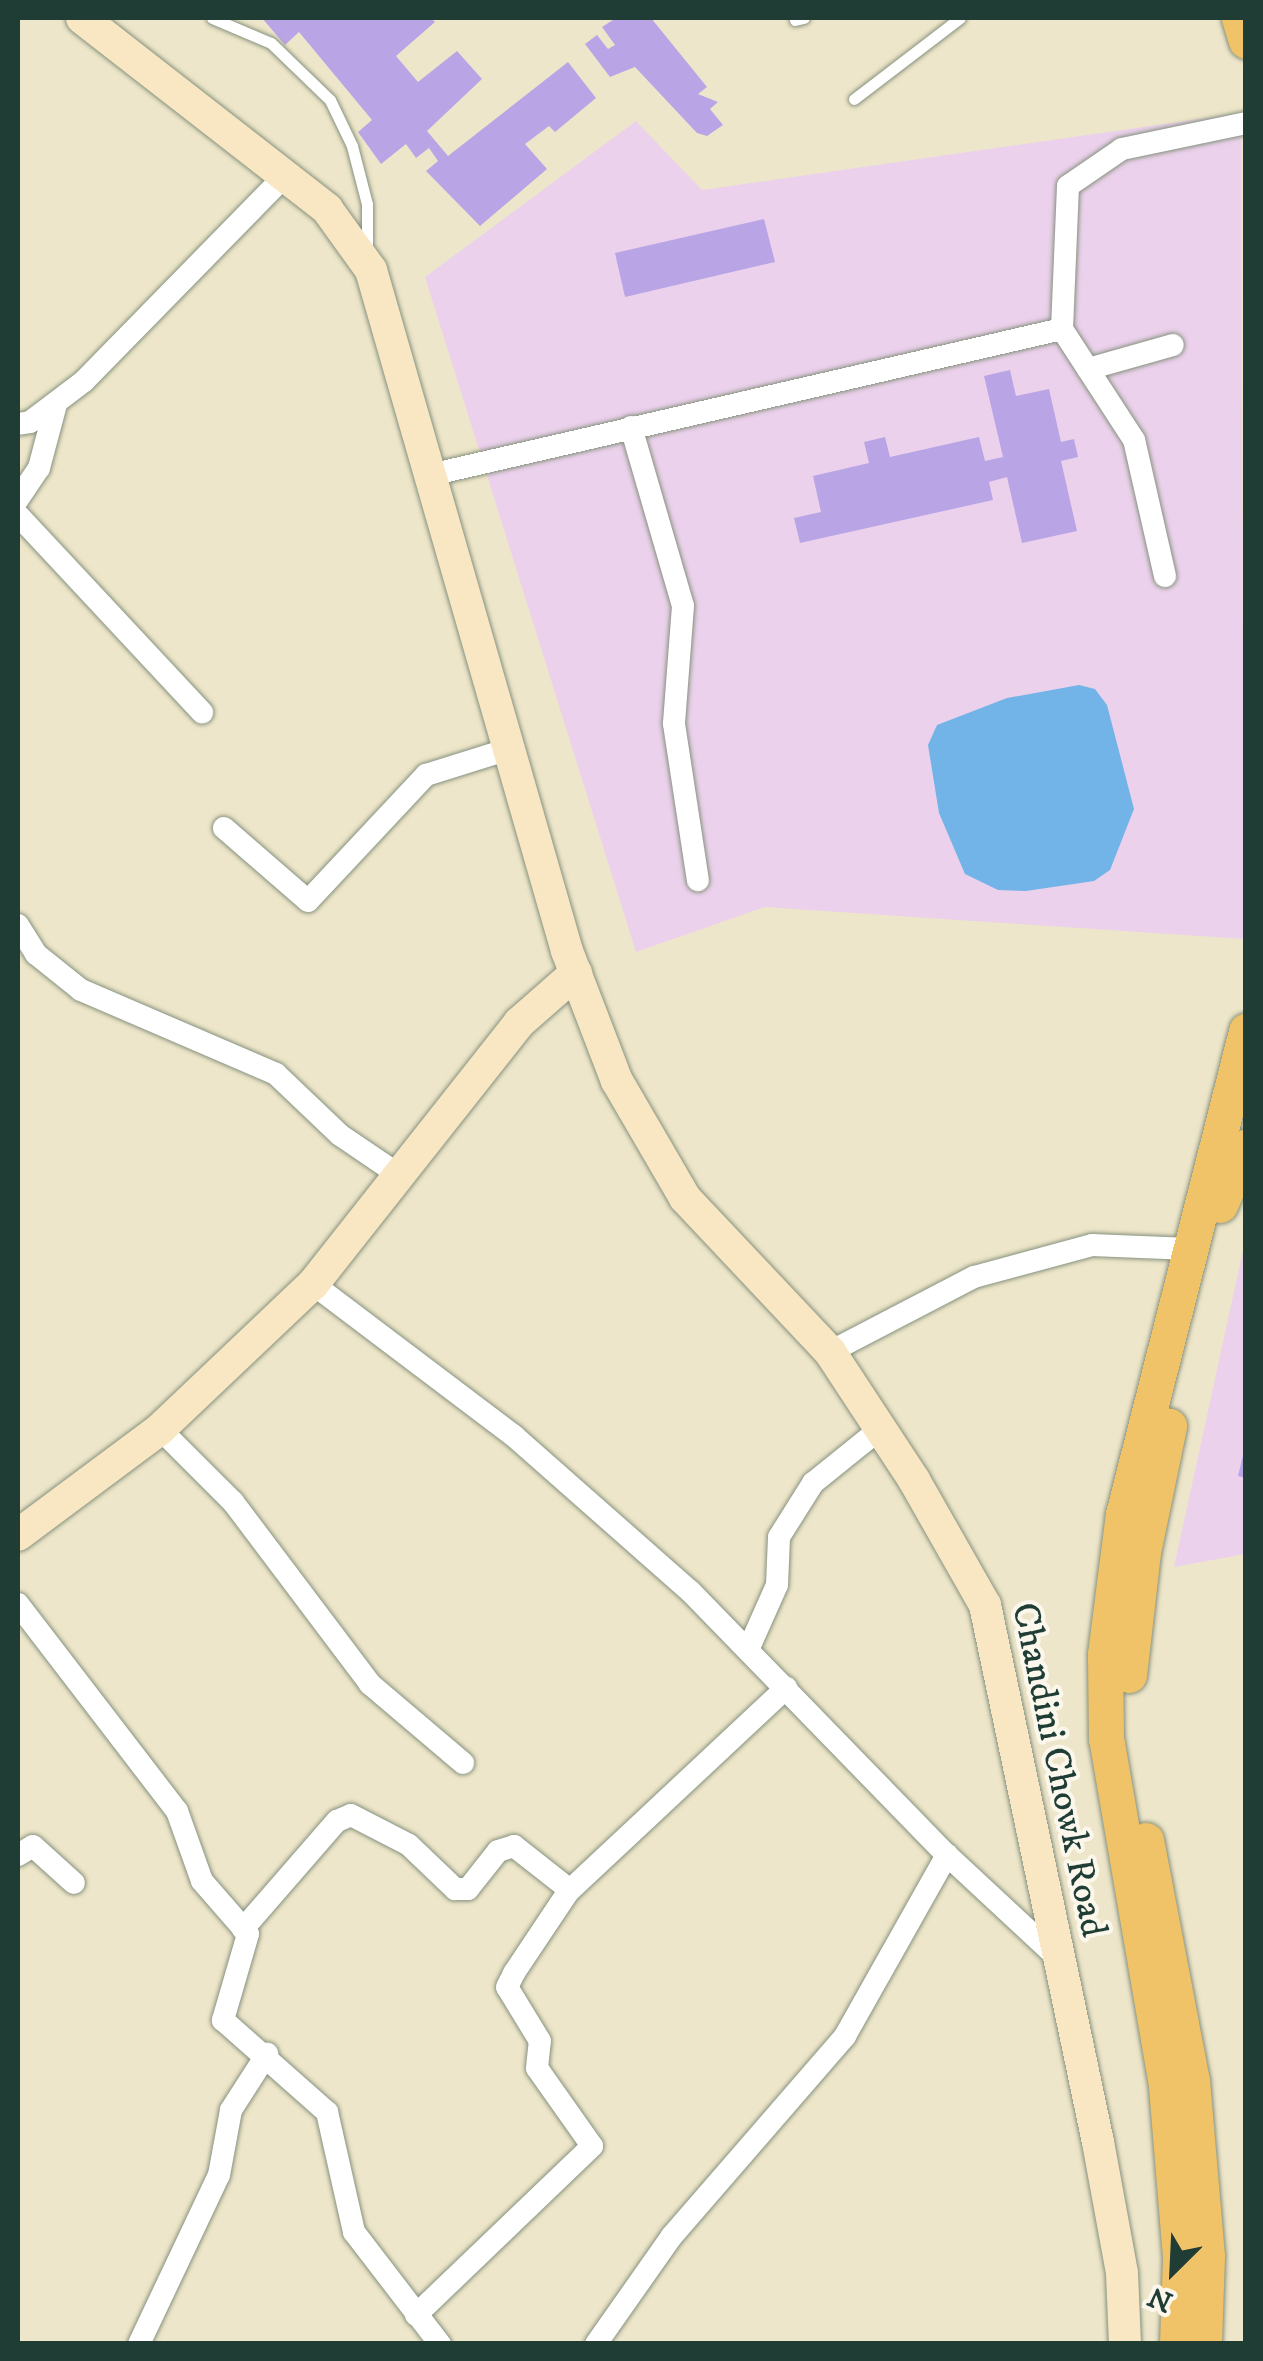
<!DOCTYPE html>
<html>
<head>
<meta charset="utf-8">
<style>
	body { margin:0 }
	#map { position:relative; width:1263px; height:2361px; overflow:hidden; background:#eee6ca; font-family:"IM FELL DW Pica",serif }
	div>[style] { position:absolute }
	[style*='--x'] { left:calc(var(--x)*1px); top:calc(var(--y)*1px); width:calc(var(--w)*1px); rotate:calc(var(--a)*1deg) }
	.built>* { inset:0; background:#ebd1ec }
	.water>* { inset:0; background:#72b4e7 }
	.building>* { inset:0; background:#b9a5e6 }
	.roads { filter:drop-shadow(0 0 2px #86927f) drop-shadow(0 0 2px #86927f) }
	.lane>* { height:11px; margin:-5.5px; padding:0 5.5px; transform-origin:5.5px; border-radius:5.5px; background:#fff }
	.street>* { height:22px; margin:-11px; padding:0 11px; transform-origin:11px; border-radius:11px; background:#fff }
	.secondary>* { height:32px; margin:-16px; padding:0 16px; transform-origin:16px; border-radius:16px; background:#f9e7c3 }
	.primary>* { height:35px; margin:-17.5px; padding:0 17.5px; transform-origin:17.5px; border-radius:17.5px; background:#f1c369 }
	span { translate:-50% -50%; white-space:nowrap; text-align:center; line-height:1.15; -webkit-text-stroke:8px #fbf7ec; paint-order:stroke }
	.street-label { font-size:38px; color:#1f3d34 }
	.frame { position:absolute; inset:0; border:20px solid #1f3d34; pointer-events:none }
	.north { position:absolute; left:1123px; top:2221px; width:100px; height:100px; -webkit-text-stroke:8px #fbf7ec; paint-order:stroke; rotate:204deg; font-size:28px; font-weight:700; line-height:40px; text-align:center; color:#1f3d34 }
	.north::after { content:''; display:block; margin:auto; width:35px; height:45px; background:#1f3d34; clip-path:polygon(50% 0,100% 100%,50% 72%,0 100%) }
</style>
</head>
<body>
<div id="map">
	<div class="built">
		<i style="clip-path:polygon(1241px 113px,1244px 939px,765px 907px,636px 952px,425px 277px,636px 121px,702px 190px)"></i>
		<i style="clip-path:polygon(1245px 1241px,1245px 1554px,1174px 1567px)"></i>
	</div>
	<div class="water">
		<i style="clip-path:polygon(1079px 685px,1095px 689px,1107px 705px,1134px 809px,1110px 870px,1094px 881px,1026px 891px,998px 890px,965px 874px,939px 813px,928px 745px,937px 725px,1007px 698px)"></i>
	</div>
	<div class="building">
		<i style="clip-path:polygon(262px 18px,431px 18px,435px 22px,396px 56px,418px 82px,457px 51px,482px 79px,427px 131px,448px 156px,568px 62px,596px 98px,555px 132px,549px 126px,525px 144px,547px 169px,480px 226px,426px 171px,438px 161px,429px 148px,416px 158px,406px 144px,381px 164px,358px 132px,372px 120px,299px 32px,285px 45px)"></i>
		<i style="clip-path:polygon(616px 18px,651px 18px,707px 87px,698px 94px,718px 102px,710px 109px,723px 125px,707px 136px,697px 133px,635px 67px,610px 77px,585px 44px,597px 35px,608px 49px,615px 45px,602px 27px)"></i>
		<i style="clip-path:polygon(764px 219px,775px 262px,625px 297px,615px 253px)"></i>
		<i style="clip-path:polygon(1010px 370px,1016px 396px,1049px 389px,1061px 442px,1074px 439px,1078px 457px,1061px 461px,1077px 531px,1022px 543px,1007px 477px,989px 482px,993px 500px,800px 543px,794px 518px,821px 512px,813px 476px,869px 463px,864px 442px,885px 437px,890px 457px,979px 437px,985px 461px,1003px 457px,984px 376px)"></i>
		<i style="clip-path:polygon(1246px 1443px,1246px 1478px,1238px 1476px)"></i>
	</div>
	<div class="roads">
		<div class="lane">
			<i style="--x:212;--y:18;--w:64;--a:23"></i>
			<i style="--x:271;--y:43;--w:82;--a:44"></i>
			<i style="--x:330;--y:100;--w:51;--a:64.4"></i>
			<i style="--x:352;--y:146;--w:60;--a:75.5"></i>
			<i style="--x:367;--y:204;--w:46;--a:90"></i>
			<i style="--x:795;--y:20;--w:9;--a:-13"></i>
			<i style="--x:854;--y:99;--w:133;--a:-37.4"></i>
		</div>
		<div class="street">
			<i style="--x:1088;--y:369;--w:88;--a:-15.8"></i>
			<i style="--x:18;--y:424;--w:12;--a:-9"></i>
			<i style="--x:30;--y:422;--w:68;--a:-37.2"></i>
			<i style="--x:84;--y:381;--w:283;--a:-45.6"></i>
			<i style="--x:631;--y:427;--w:186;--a:73.8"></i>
			<i style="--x:683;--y:606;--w:118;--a:94.4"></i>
			<i style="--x:674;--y:724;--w:158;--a:81.3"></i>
			<i style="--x:430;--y:475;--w:649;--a:-13.01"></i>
			<i style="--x:18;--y:499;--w:37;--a:-56"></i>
			<i style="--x:39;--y:468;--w:66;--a:-75.1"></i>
			<i style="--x:18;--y:515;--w:270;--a:47"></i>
			<i style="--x:1165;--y:576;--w:139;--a:-102.8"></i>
			<i style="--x:1134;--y:440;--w:132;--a:-123"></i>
			<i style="--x:1062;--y:329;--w:143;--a:-87.6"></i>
			<i style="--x:1068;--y:186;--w:65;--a:-34.4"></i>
			<i style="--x:1122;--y:149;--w:127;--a:-11.8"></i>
			<i style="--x:224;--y:828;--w:111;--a:41"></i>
			<i style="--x:308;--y:901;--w:173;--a:-46.9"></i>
			<i style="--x:426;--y:775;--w:87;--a:-17.4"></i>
			<i style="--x:18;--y:925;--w:34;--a:58"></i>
			<i style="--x:36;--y:954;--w:58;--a:38.7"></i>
			<i style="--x:81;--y:990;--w:212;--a:23.3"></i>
			<i style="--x:276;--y:1074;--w:88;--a:43.6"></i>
			<i style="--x:340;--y:1135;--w:68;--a:34.2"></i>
			<i style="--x:313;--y:1284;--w:252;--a:37.1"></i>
			<i style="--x:514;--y:1436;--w:235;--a:41.4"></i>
			<i style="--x:690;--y:1591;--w:368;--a:45.8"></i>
			<i style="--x:947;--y:1855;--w:151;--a:42.9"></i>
			<i style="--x:830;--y:1352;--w:162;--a:-27.5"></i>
			<i style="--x:974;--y:1277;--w:122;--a:-15.2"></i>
			<i style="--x:1092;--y:1245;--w:98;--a:2.3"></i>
			<i style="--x:160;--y:1429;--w:103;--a:45"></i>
			<i style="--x:233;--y:1502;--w:228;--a:53"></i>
			<i style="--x:370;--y:1684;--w:122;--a:40.3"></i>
			<i style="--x:18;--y:1604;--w:261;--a:52.5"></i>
			<i style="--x:177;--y:1811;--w:74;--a:70.3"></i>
			<i style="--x:202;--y:1881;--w:70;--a:49"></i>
			<i style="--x:248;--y:1934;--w:90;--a:106.2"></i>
			<i style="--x:223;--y:2020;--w:139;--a:41.5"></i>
			<i style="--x:327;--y:2112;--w:123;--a:77.3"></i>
			<i style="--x:354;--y:2232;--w:141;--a:52.5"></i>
			<i style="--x:748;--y:1650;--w:71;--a:-66"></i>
			<i style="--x:777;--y:1585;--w:48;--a:-87.6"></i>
			<i style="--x:779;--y:1537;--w:64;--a:-57.8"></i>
			<i style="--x:813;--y:1483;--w:86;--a:-38.9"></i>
			<i style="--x:18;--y:1855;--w:17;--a:-31"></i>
			<i style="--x:33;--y:1846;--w:55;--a:42.1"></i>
			<i style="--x:243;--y:1929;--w:143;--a:-49"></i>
			<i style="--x:337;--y:1821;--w:15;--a:-23"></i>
			<i style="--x:351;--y:1815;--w:65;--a:27.3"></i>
			<i style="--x:409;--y:1845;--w:64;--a:43.7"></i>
			<i style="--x:455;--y:1889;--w:13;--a:0"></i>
			<i style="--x:468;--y:1889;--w:48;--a:-51.7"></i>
			<i style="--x:498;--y:1851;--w:17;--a:-17"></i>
			<i style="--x:514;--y:1846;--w:71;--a:38.2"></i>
			<i style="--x:416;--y:2315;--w:244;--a:-43.8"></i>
			<i style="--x:592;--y:2146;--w:95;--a:-125.2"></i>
			<i style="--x:537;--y:2068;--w:27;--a:-84"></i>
			<i style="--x:540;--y:2041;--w:63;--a:-121.4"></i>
			<i style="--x:507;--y:1987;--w:16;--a:-63"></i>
			<i style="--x:514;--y:1973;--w:97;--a:-56.3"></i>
			<i style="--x:568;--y:1892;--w:299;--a:-43.1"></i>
			<i style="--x:139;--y:2344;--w:187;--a:-64.7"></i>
			<i style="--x:219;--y:2175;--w:66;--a:-79.5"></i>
			<i style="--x:231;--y:2110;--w:67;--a:-57.3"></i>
			<i style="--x:596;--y:2344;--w:132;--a:-54.9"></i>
			<i style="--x:672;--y:2236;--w:264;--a:-49.1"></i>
			<i style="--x:845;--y:2036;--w:208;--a:-60.6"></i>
		</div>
		<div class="secondary">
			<i style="--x:82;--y:18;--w:311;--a:37.9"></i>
			<i style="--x:327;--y:209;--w:75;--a:54.2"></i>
			<i style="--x:371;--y:270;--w:709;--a:73.94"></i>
			<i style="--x:567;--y:951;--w:139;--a:69"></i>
			<i style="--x:617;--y:1081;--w:135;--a:59.8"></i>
			<i style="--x:685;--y:1198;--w:212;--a:46.7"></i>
			<i style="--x:830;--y:1352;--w:153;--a:56.7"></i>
			<i style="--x:914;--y:1480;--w:144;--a:60.4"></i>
			<i style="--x:985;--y:1605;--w:549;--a:78.12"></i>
			<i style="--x:1098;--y:2142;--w:133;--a:79.6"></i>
			<i style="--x:1122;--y:2273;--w:71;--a:87.6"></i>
			<i style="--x:18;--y:1535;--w:177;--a:-36.7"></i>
			<i style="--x:160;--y:1429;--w:211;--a:-43.5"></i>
			<i style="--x:313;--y:1284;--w:333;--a:-51.7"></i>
			<i style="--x:519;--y:1023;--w:76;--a:-41.3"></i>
		</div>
		<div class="primary">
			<i style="--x:1239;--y:18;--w:24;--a:73"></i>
			<i style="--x:1220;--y:1205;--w:64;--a:-66.2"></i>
			<i style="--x:1129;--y:1675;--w:124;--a:-83.5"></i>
			<i style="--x:1143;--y:1552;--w:129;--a:-78.3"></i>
			<i style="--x:1146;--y:1840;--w:245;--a:79.2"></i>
			<i style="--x:1192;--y:2081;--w:176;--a:85.1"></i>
			<i style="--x:1207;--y:2256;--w:88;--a:92"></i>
			<i style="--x:1177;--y:2344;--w:87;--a:-88"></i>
			<i style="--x:1180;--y:2257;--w:173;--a:-94.7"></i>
			<i style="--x:1166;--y:2085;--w:351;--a:-99.8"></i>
			<i style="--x:1106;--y:1739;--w:85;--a:-90.7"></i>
			<i style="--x:1105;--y:1654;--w:141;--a:-82.7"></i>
			<i style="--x:1123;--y:1514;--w:499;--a:-75.7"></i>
		</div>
	</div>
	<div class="street-label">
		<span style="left:1058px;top:1770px;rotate:78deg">Chandini Chowk Road</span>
	</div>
	<div class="frame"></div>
	<div class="north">N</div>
</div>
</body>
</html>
